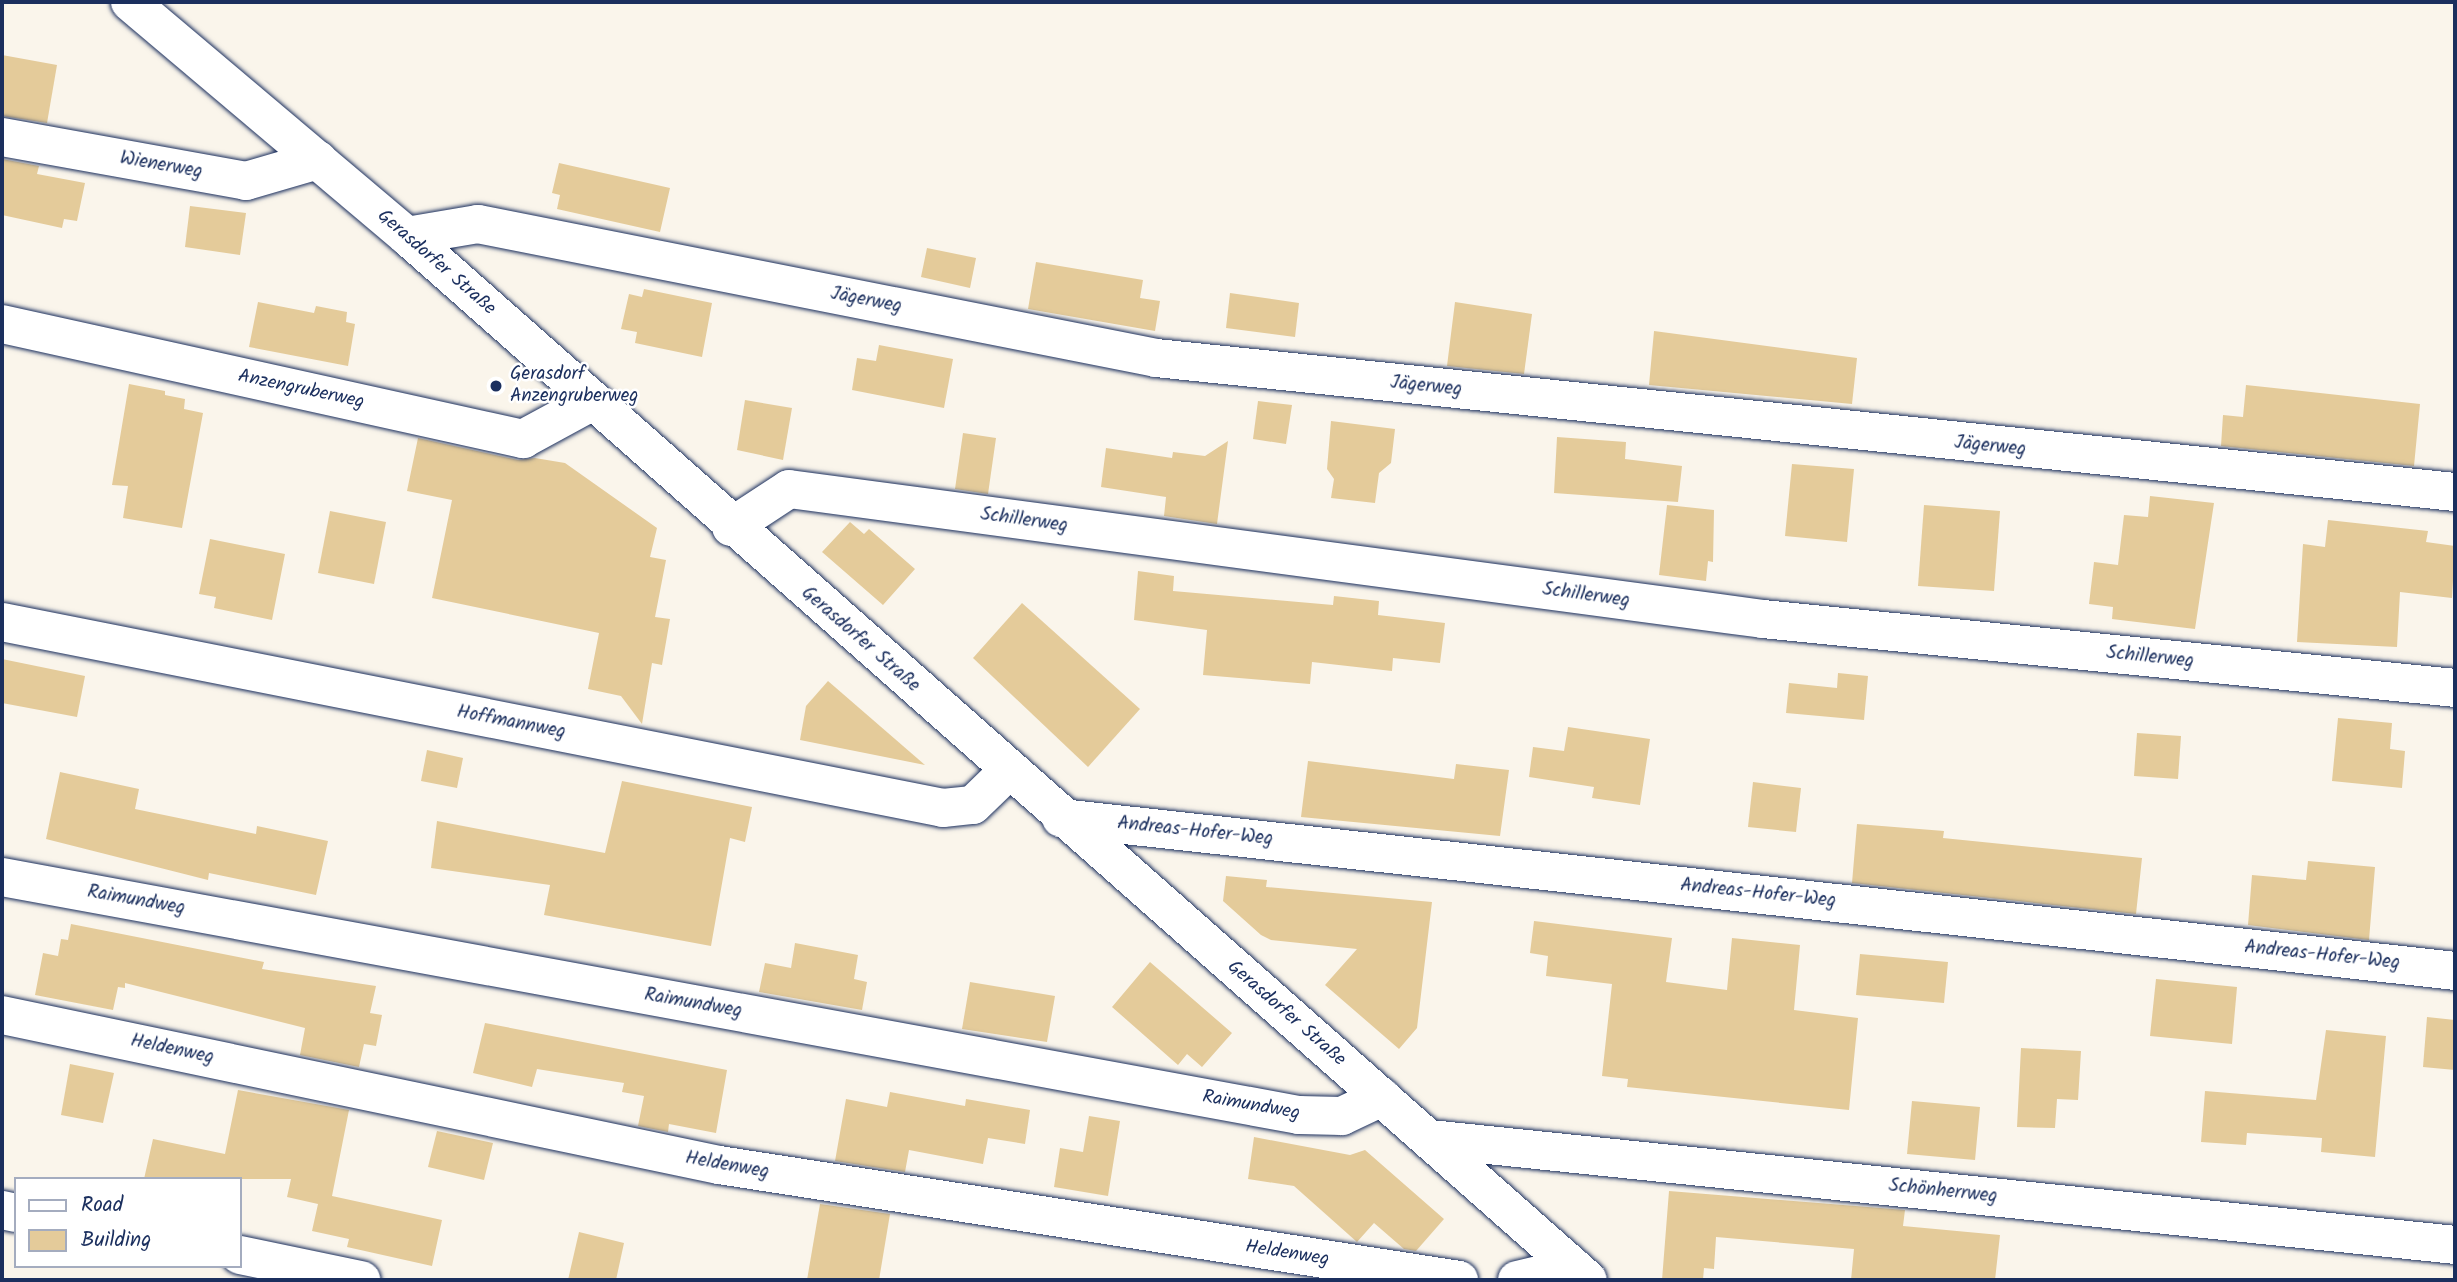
<!DOCTYPE html>
<html>
<head>
<meta charset="utf-8">
<style>
	body { margin:0 }
	#map { position:relative; width:2457px; height:1282px; overflow:hidden; background:#faf5eb; font-family:Kalam,sans-serif }
	div>[style] { position:absolute }
	[style*='--x'] { left:calc(var(--x)*1px); top:calc(var(--y)*1px); width:calc(var(--w)*1px); rotate:calc(var(--a)*1deg) }
	.building>* { inset:0; background:#e4cb9a }
	.roads { filter:drop-shadow(0 0 2px #1b2f5e) drop-shadow(0 0 2px #1b2f5e) }
	.street>* { height:38px; margin:-19px; padding:0 19px; transform-origin:19px; border-radius:19px; background:#fff }
	.secondary>* { height:38px; margin:-19px; padding:0 19px; transform-origin:19px; border-radius:19px; background:#fff }
	.dots>* { width:19px; height:19px; translate:-50% -50%; box-sizing:border-box; border:4px solid #fff; border-radius:50% }
	span { translate:-50% -50%; white-space:nowrap; text-align:center; line-height:1.15; -webkit-text-stroke:5px #fff; paint-order:stroke }
	.street-label { font-size:19px; color:#1b2f5e }
	.poi-label { font-size:19px; color:#1b2f5e }
	.left { translate:0 -50%; text-align:left }
	.frame { position:absolute; inset:0; border:4px solid #1b2f5e; pointer-events:none }
	.legend { position:absolute; left:14px; top:1177px; width:228px; height:91px; box-sizing:border-box; background:#fff; border:2px solid #a4acbf; margin:0; padding:9px 12px; list-style:none; font-size:21px; color:#1b2f5e }
	.legend li { display:flex; align-items:center; gap:14px; height:35px }
	.legend b { width:35px; border:2px solid #a4acbf }
</style>
</head>
<body>
<div id="map">
	<div class="building">
		<i style="clip-path:polygon(2px 55px,57px 65px,47px 123px,2px 116px)"></i>
		<i style="clip-path:polygon(2px 159px,39px 166px,37px 174px,85px 183px,77px 221px,64px 219px,62px 228px,2px 215px)"></i>
		<i style="clip-path:polygon(559px 163px,670px 188px,660px 232px,557px 209px,560px 195px,552px 193px)"></i>
		<i style="clip-path:polygon(190px 206px,246px 213px,240px 255px,185px 247px)"></i>
		<i style="clip-path:polygon(927px 248px,976px 258px,970px 288px,921px 277px)"></i>
		<i style="clip-path:polygon(1036px 262px,1143px 280px,1140px 298px,1160px 301px,1155px 331px,1028px 309px)"></i>
		<i style="clip-path:polygon(644px 289px,712px 303px,702px 357px,635px 343px,637px 332px,621px 329px,629px 294px,642px 297px)"></i>
		<i style="clip-path:polygon(1230px 293px,1299px 303px,1295px 337px,1226px 328px)"></i>
		<i style="clip-path:polygon(258px 302px,314px 313px,316px 306px,347px 312px,346px 322px,355px 324px,348px 366px,249px 347px)"></i>
		<i style="clip-path:polygon(1455px 302px,1532px 314px,1524px 374px,1447px 366px)"></i>
		<i style="clip-path:polygon(1654px 331px,1857px 358px,1852px 404px,1649px 385px)"></i>
		<i style="clip-path:polygon(879px 345px,953px 359px,944px 408px,852px 390px,857px 358px,876px 361px)"></i>
		<i style="clip-path:polygon(129px 384px,165px 391px,165px 395px,185px 399px,184px 409px,203px 413px,182px 528px,123px 518px,128px 486px,112px 485px)"></i>
		<i style="clip-path:polygon(2246px 385px,2420px 404px,2414px 466px,2221px 446px,2223px 415px,2243px 417px)"></i>
		<i style="clip-path:polygon(745px 400px,792px 408px,783px 460px,737px 450px)"></i>
		<i style="clip-path:polygon(1258px 401px,1292px 405px,1286px 444px,1253px 439px)"></i>
		<i style="clip-path:polygon(1331px 421px,1395px 429px,1391px 463px,1379px 473px,1375px 503px,1331px 498px,1334px 479px,1327px 469px)"></i>
		<i style="clip-path:polygon(963px 433px,996px 438px,988px 494px,955px 489px)"></i>
		<i style="clip-path:polygon(1557px 437px,1626px 442px,1625px 459px,1682px 466px,1678px 502px,1554px 493px)"></i>
		<i style="clip-path:polygon(418px 438px,518px 460px,535px 458px,565px 463px,657px 528px,650px 557px,666px 560px,655px 617px,670px 619px,662px 665px,652px 663px,642px 724px,621px 696px,588px 689px,599px 633px,432px 598px,452px 500px,407px 491px)"></i>
		<i style="clip-path:polygon(1228px 441px,1217px 524px,1164px 516px,1166px 497px,1101px 487px,1106px 448px,1172px 458px,1173px 452px,1205px 456px)"></i>
		<i style="clip-path:polygon(1792px 464px,1854px 469px,1847px 542px,1785px 536px)"></i>
		<i style="clip-path:polygon(2150px 496px,2214px 503px,2195px 629px,2112px 619px,2113px 607px,2089px 604px,2094px 562px,2118px 565px,2124px 515px,2148px 517px)"></i>
		<i style="clip-path:polygon(1667px 505px,1714px 510px,1713px 562px,1708px 561px,1706px 581px,1659px 575px)"></i>
		<i style="clip-path:polygon(1924px 505px,2000px 511px,1994px 591px,1918px 586px)"></i>
		<i style="clip-path:polygon(330px 511px,386px 522px,374px 584px,318px 573px)"></i>
		<i style="clip-path:polygon(2328px 520px,2428px 531px,2426px 542px,2455px 546px,2452px 598px,2400px 592px,2397px 647px,2297px 642px,2303px 544px,2325px 547px)"></i>
		<i style="clip-path:polygon(850px 522px,864px 534px,869px 529px,915px 569px,883px 605px,822px 552px)"></i>
		<i style="clip-path:polygon(210px 539px,285px 554px,272px 620px,214px 608px,216px 597px,199px 594px)"></i>
		<i style="clip-path:polygon(1138px 571px,1174px 576px,1173px 591px,1333px 605px,1334px 596px,1379px 601px,1378px 615px,1445px 623px,1440px 663px,1393px 658px,1392px 671px,1312px 662px,1310px 684px,1203px 675px,1207px 630px,1134px 620px)"></i>
		<i style="clip-path:polygon(1022px 603px,1140px 709px,1088px 767px,973px 658px)"></i>
		<i style="clip-path:polygon(2px 659px,85px 676px,77px 717px,2px 703px)"></i>
		<i style="clip-path:polygon(1838px 673px,1868px 676px,1864px 720px,1786px 713px,1789px 683px,1837px 688px)"></i>
		<i style="clip-path:polygon(828px 681px,925px 765px,800px 740px,806px 706px)"></i>
		<i style="clip-path:polygon(2338px 718px,2392px 723px,2390px 749px,2405px 751px,2402px 788px,2332px 781px)"></i>
		<i style="clip-path:polygon(1568px 727px,1650px 739px,1640px 805px,1592px 798px,1594px 787px,1529px 777px,1533px 747px,1564px 751px)"></i>
		<i style="clip-path:polygon(2137px 733px,2181px 736px,2178px 779px,2134px 776px)"></i>
		<i style="clip-path:polygon(427px 750px,463px 758px,457px 788px,421px 781px)"></i>
		<i style="clip-path:polygon(1308px 761px,1454px 779px,1456px 764px,1509px 770px,1500px 836px,1301px 817px)"></i>
		<i style="clip-path:polygon(60px 772px,139px 789px,135px 809px,256px 834px,257px 826px,328px 841px,316px 895px,209px 873px,208px 880px,46px 839px)"></i>
		<i style="clip-path:polygon(622px 781px,752px 807px,745px 842px,730px 838px,711px 946px,544px 915px,550px 885px,431px 868px,437px 821px,605px 853px)"></i>
		<i style="clip-path:polygon(1753px 782px,1801px 788px,1796px 832px,1748px 827px)"></i>
		<i style="clip-path:polygon(1857px 824px,1944px 831px,1943px 838px,2142px 858px,2136px 914px,1852px 883px)"></i>
		<i style="clip-path:polygon(2308px 861px,2375px 867px,2369px 940px,2248px 925px,2252px 875px,2306px 880px)"></i>
		<i style="clip-path:polygon(1226px 876px,1267px 880px,1266px 887px,1432px 902px,1417px 1028px,1399px 1049px,1325px 985px,1357px 949px,1271px 940px,1261px 935px,1223px 901px)"></i>
		<i style="clip-path:polygon(1534px 921px,1672px 938px,1666px 982px,1727px 990px,1732px 938px,1800px 945px,1794px 1010px,1858px 1018px,1849px 1110px,1627px 1087px,1628px 1079px,1602px 1076px,1612px 984px,1546px 976px,1548px 956px,1530px 953px)"></i>
		<i style="clip-path:polygon(71px 924px,264px 962px,262px 969px,376px 986px,370px 1013px,382px 1015px,376px 1046px,364px 1044px,359px 1067px,300px 1055px,305px 1028px,125px 983px,125px 988px,118px 987px,113px 1010px,35px 995px,43px 953px,58px 956px,61px 939px,68px 940px)"></i>
		<i style="clip-path:polygon(795px 943px,858px 955px,854px 979px,867px 982px,862px 1010px,759px 992px,765px 963px,791px 968px)"></i>
		<i style="clip-path:polygon(1860px 954px,1948px 962px,1944px 1003px,1856px 995px)"></i>
		<i style="clip-path:polygon(1150px 962px,1232px 1033px,1202px 1067px,1187px 1054px,1178px 1065px,1112px 1007px)"></i>
		<i style="clip-path:polygon(2156px 979px,2237px 987px,2232px 1044px,2150px 1036px)"></i>
		<i style="clip-path:polygon(970px 982px,1055px 996px,1047px 1042px,962px 1029px)"></i>
		<i style="clip-path:polygon(2427px 1017px,2455px 1020px,2455px 1070px,2423px 1067px)"></i>
		<i style="clip-path:polygon(485px 1023px,727px 1070px,716px 1133px,669px 1124px,668px 1132px,638px 1126px,644px 1096px,622px 1092px,624px 1083px,537px 1069px,532px 1087px,473px 1073px)"></i>
		<i style="clip-path:polygon(2326px 1030px,2386px 1036px,2375px 1157px,2321px 1152px,2322px 1138px,2247px 1133px,2246px 1145px,2201px 1142px,2205px 1091px,2316px 1100px)"></i>
		<i style="clip-path:polygon(2021px 1048px,2081px 1051px,2078px 1100px,2057px 1099px,2055px 1128px,2017px 1127px)"></i>
		<i style="clip-path:polygon(70px 1064px,114px 1073px,103px 1123px,61px 1115px)"></i>
		<i style="clip-path:polygon(238px 1090px,349px 1110px,332px 1196px,442px 1220px,432px 1266px,347px 1247px,349px 1239px,312px 1231px,318px 1204px,287px 1197px,291px 1179px,144px 1179px,153px 1139px,225px 1154px)"></i>
		<i style="clip-path:polygon(890px 1092px,965px 1106px,966px 1099px,1030px 1110px,1025px 1144px,988px 1138px,983px 1164px,909px 1150px,905px 1172px,835px 1161px,846px 1099px,887px 1107px)"></i>
		<i style="clip-path:polygon(1912px 1101px,1980px 1107px,1975px 1160px,1907px 1154px)"></i>
		<i style="clip-path:polygon(1089px 1116px,1120px 1121px,1108px 1196px,1054px 1187px,1060px 1148px,1083px 1152px)"></i>
		<i style="clip-path:polygon(437px 1131px,493px 1143px,484px 1180px,428px 1167px)"></i>
		<i style="clip-path:polygon(1254px 1137px,1350px 1155px,1365px 1150px,1444px 1219px,1416px 1251px,1404px 1249px,1374px 1223px,1357px 1242px,1294px 1186px,1248px 1179px)"></i>
		<i style="clip-path:polygon(1669px 1191px,1905px 1210px,1903px 1226px,2000px 1235px,1995px 1280px,1851px 1280px,1854px 1249px,1716px 1237px,1714px 1269px,1704px 1268px,1703px 1280px,1662px 1280px)"></i>
		<i style="clip-path:polygon(820px 1204px,890px 1214px,879px 1280px,807px 1280px)"></i>
		<i style="clip-path:polygon(579px 1232px,624px 1243px,616px 1280px,568px 1280px)"></i>
	</div>
	<div class="roads">
		<div class="street">
			<i style="--x:2;--y:137;--w:248;--a:10.2"></i>
			<i style="--x:246;--y:181;--w:75;--a:-16.3"></i>
			<i style="--x:407;--y:236;--w:72;--a:-9.6"></i>
			<i style="--x:478;--y:224;--w:691;--a:11.18"></i>
			<i style="--x:1156;--y:358;--w:1306;--a:5.89"></i>
			<i style="--x:2;--y:324;--w:534;--a:12.45"></i>
			<i style="--x:523;--y:439;--w:80;--a:-28.5"></i>
			<i style="--x:731;--y:527;--w:69;--a:-33.2"></i>
			<i style="--x:789;--y:489;--w:983;--a:7.6"></i>
			<i style="--x:1763;--y:619;--w:695;--a:5.69"></i>
			<i style="--x:2;--y:622;--w:959;--a:11.18"></i>
			<i style="--x:943;--y:808;--w:30;--a:-6"></i>
			<i style="--x:973;--y:805;--w:49;--a:-44.2"></i>
			<i style="--x:1061;--y:818;--w:1402;--a:6.26"></i>
			<i style="--x:2;--y:877;--w:1319;--a:10.4"></i>
			<i style="--x:1299;--y:1115;--w:43;--a:1.3"></i>
			<i style="--x:1342;--y:1116;--w:44;--a:-25.4"></i>
			<i style="--x:2;--y:1015;--w:733;--a:11.82"></i>
			<i style="--x:719;--y:1165;--w:749;--a:8.83"></i>
			<i style="--x:1430;--y:1139;--w:1030;--a:5.9"></i>
			<i style="--x:2;--y:1210;--w:14;--a:12"></i>
			<i style="--x:240;--y:1255;--w:124;--a:11.7"></i>
			<i style="--x:1517;--y:1280;--w:57;--a:-13.3"></i>
		</div>
		<div class="secondary">
			<i style="--x:130;--y:2;--w:363;--a:40.2"></i>
			<i style="--x:407;--y:236;--w:1576;--a:41.48"></i>
		</div>
	</div>
	<div class="dots">
		<i style="left:496px;top:386px;background:#1b2f5e"></i>
	</div>
	<div class="street-label">
		<span style="left:161px;top:166px;rotate:10deg">Wienerweg</span>
		<span style="left:436px;top:263px;rotate:41deg">Gerasdorfer Straße</span>
		<span style="left:866px;top:301px;rotate:11deg">Jägerweg</span>
		<span style="left:1426px;top:387px;rotate:6deg">Jägerweg</span>
		<span style="left:301px;top:390px;rotate:12deg">Anzengruberweg</span>
		<span style="left:1990px;top:447px;rotate:6deg">Jägerweg</span>
		<span style="left:1024px;top:521px;rotate:8deg">Schillerweg</span>
		<span style="left:1586px;top:596px;rotate:8deg">Schillerweg</span>
		<span style="left:860px;top:640px;rotate:41deg">Gerasdorfer Straße</span>
		<span style="left:2150px;top:658px;rotate:6deg">Schillerweg</span>
		<span style="left:511px;top:723px;rotate:11deg">Hoffmannweg</span>
		<span style="left:1195px;top:832px;rotate:6deg">Andreas-Hofer-Weg</span>
		<span style="left:1758px;top:894px;rotate:6deg">Andreas-Hofer-Weg</span>
		<span style="left:136px;top:901px;rotate:10deg">Raimundweg</span>
		<span style="left:2322px;top:956px;rotate:6deg">Andreas-Hofer-Weg</span>
		<span style="left:693px;top:1004px;rotate:10deg">Raimundweg</span>
		<span style="left:1286px;top:1014px;rotate:41deg">Gerasdorfer Straße</span>
		<span style="left:172px;top:1050px;rotate:12deg">Heldenweg</span>
		<span style="left:1251px;top:1106px;rotate:10deg">Raimundweg</span>
		<span style="left:727px;top:1166px;rotate:10deg">Heldenweg</span>
		<span style="left:1943px;top:1192px;rotate:6deg">Schönherrweg</span>
		<span style="left:1287px;top:1254px;rotate:9deg">Heldenweg</span>
	</div>
	<div class="poi-label">
		<span class="left" style="left:510px;top:386px">Gerasdorf<br>Anzengruberweg</span>
	</div>
	<div class="frame"></div>
	<ul class="legend">
	<li><b style="height:9px;background:#fff"></b>Road</li>
	<li><b style="height:19px;background:#e4cb9a"></b>Building</li>
	</ul>
</div>
</body>
</html>
